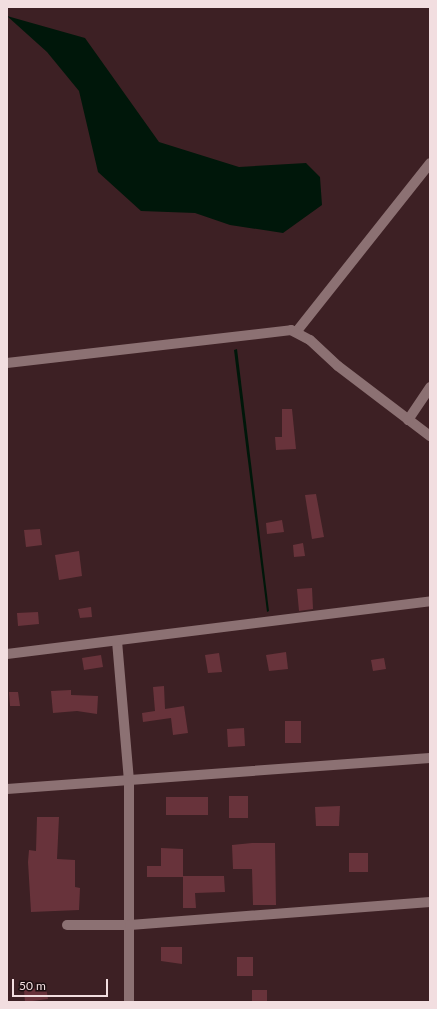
<!DOCTYPE html>
<html>
<head>
<meta charset="utf-8">
<style>
	body { margin:0 }
	#map { position:relative; width:437px; height:1009px; overflow:hidden; background:#3d2024; font-family:Lato,sans-serif }
	div>[style] { position:absolute }
	[style*='--x'] { left:calc(var(--x)*1px); top:calc(var(--y)*1px); width:calc(var(--w)*1px); rotate:calc(var(--a)*1deg) }
	.water>* { inset:0; background:#00170a }
	.building>* { inset:0; background:#68333b }
	.minor>* { height:10px; margin:-5px; padding:0 5px; transform-origin:5px; border-radius:5px; background:#8c7173 }
	span { translate:-50% -50%; white-space:nowrap; text-align:center; line-height:1.15; -webkit-text-stroke:4px #1b0e10; paint-order:stroke }
	.frame { position:absolute; inset:0; border:8px solid #f2dee0; pointer-events:none }
	.scale { position:absolute; left:12px; top:979px; width:96px; height:18px; box-sizing:border-box; border:2px solid #f2dee0; border-top:0; padding-left:5px; font-size:12px; line-height:14px; white-space:nowrap; color:#f2dee0; -webkit-text-stroke:3px #1b0e10; paint-order:stroke }
</style>
</head>
<body>
<div id="map">
	<div class="water">
		<i style="clip-path:polygon(7px 16px,85px 38px,159px 142px,239px 167px,306px 163px,320px 177px,322px 205px,283px 233px,230px 225px,195px 213px,141px 211px,98px 172px,79px 91px,47px 52px)"></i>
		<i style="clip-path:polygon(237px 349px,269px 611px,267px 612px,234px 350px)"></i>
	</div>
	<div class="building">
		<i style="clip-path:polygon(282px 409px,292px 409px,296px 449px,276px 450px,275px 437px,282px 437px)"></i>
		<i style="clip-path:polygon(316px 494px,324px 537px,312px 539px,305px 495px)"></i>
		<i style="clip-path:polygon(282px 520px,284px 532px,267px 534px,266px 523px)"></i>
		<i style="clip-path:polygon(40px 529px,42px 545px,26px 547px,24px 530px)"></i>
		<i style="clip-path:polygon(303px 543px,305px 556px,294px 557px,293px 545px)"></i>
		<i style="clip-path:polygon(79px 551px,82px 576px,59px 580px,55px 555px)"></i>
		<i style="clip-path:polygon(312px 588px,313px 609px,299px 611px,297px 589px)"></i>
		<i style="clip-path:polygon(91px 607px,92px 617px,80px 618px,78px 609px)"></i>
		<i style="clip-path:polygon(38px 612px,39px 624px,18px 626px,17px 613px)"></i>
		<i style="clip-path:polygon(286px 652px,288px 669px,269px 671px,266px 655px)"></i>
		<i style="clip-path:polygon(219px 653px,222px 672px,208px 673px,205px 655px)"></i>
		<i style="clip-path:polygon(101px 655px,103px 667px,84px 670px,82px 658px)"></i>
		<i style="clip-path:polygon(384px 658px,386px 669px,373px 671px,371px 660px)"></i>
		<i style="clip-path:polygon(164px 686px,165px 709px,184px 706px,188px 733px,173px 735px,171px 718px,143px 722px,142px 713px,155px 711px,153px 687px)"></i>
		<i style="clip-path:polygon(71px 690px,71px 695px,98px 696px,97px 714px,77px 711px,53px 713px,51px 691px)"></i>
		<i style="clip-path:polygon(9px 692px,18px 692px,20px 706px,10px 706px)"></i>
		<i style="clip-path:polygon(285px 721px,301px 721px,301px 743px,285px 743px)"></i>
		<i style="clip-path:polygon(244px 728px,245px 746px,228px 747px,227px 729px)"></i>
		<i style="clip-path:polygon(229px 796px,248px 796px,248px 818px,229px 818px)"></i>
		<i style="clip-path:polygon(166px 797px,208px 797px,208px 815px,166px 815px)"></i>
		<i style="clip-path:polygon(340px 806px,339px 826px,316px 826px,315px 807px)"></i>
		<i style="clip-path:polygon(37px 817px,59px 817px,57px 859px,75px 860px,75px 887px,80px 888px,79px 910px,31px 912px,28px 862px,29px 850px,36px 851px)"></i>
		<i style="clip-path:polygon(252px 843px,275px 843px,276px 905px,253px 905px,252px 869px,233px 869px,232px 845px)"></i>
		<i style="clip-path:polygon(161px 848px,183px 849px,183px 876px,224px 876px,225px 892px,195px 893px,196px 908px,183px 908px,183px 877px,147px 877px,147px 866px,161px 866px)"></i>
		<i style="clip-path:polygon(349px 853px,368px 853px,368px 872px,349px 872px)"></i>
		<i style="clip-path:polygon(161px 947px,182px 947px,182px 964px,161px 961px)"></i>
		<i style="clip-path:polygon(237px 957px,253px 957px,253px 976px,237px 976px)"></i>
		<i style="clip-path:polygon(46px 987px,48px 999px,25px 1002px,24px 990px)"></i>
		<i style="clip-path:polygon(252px 990px,267px 990px,267px 1002px,252px 1002px)"></i>
	</div>
	<div class="minor">
		<i style="--x:297;--y:331;--w:214;--a:-51.6"></i>
		<i style="--x:7;--y:363;--w:286;--a:-6.6"></i>
		<i style="--x:291;--y:330;--w:21;--a:28"></i>
		<i style="--x:310;--y:340;--w:38;--a:43"></i>
		<i style="--x:338;--y:366;--w:116;--a:37.3"></i>
		<i style="--x:408;--y:420;--w:40;--a:-56"></i>
		<i style="--x:117;--y:641;--w:142;--a:85.1"></i>
		<i style="--x:129;--y:782;--w:220;--a:90"></i>
		<i style="--x:7;--y:654;--w:426;--a:-7.1"></i>
		<i style="--x:7;--y:789;--w:424;--a:-4.2"></i>
		<i style="--x:67;--y:925;--w:63;--a:0"></i>
		<i style="--x:130;--y:925;--w:301;--a:-4.4"></i>
	</div>
	<div class="frame"></div>
	<div class="scale">50 m</div>
</div>
</body>
</html>
